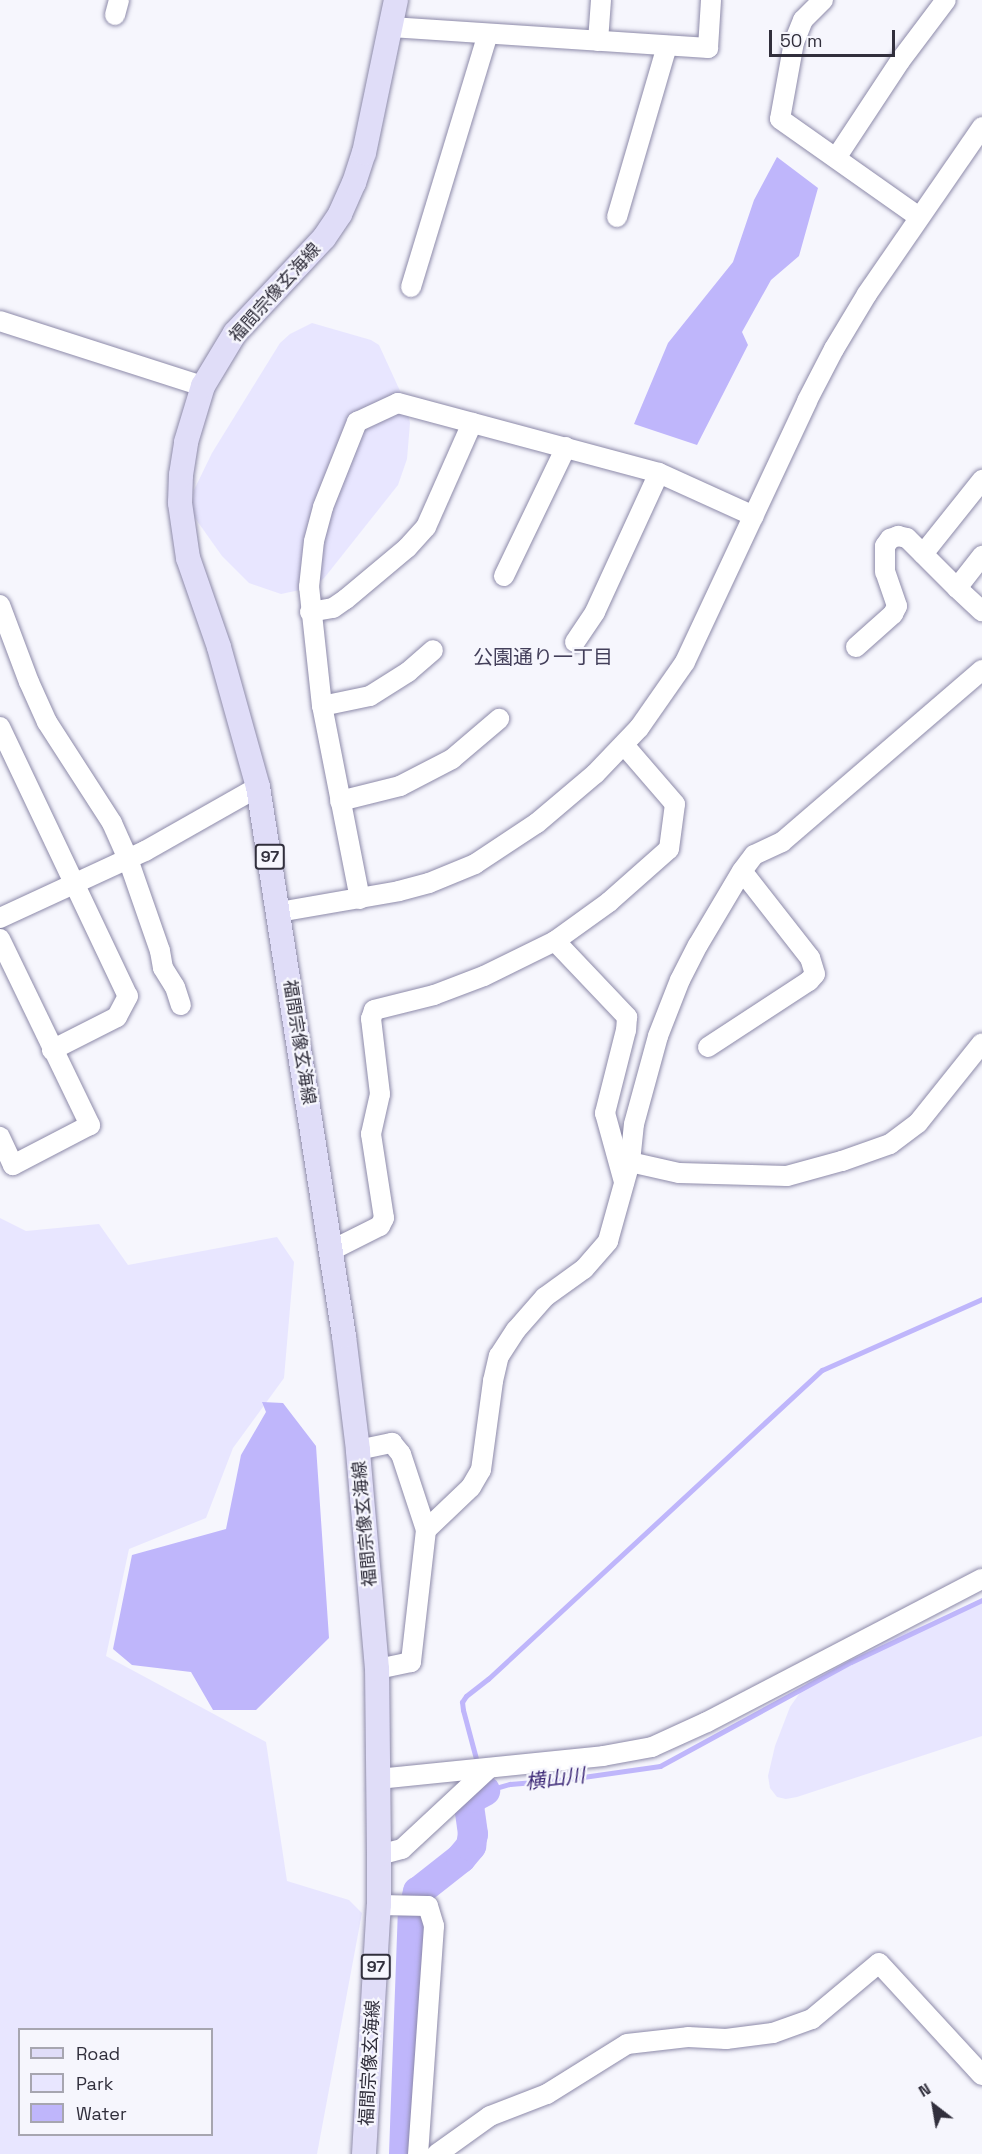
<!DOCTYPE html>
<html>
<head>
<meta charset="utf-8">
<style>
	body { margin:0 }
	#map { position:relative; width:982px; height:2154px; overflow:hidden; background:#f6f6fd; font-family:"Space Grotesk","Noto Sans JP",sans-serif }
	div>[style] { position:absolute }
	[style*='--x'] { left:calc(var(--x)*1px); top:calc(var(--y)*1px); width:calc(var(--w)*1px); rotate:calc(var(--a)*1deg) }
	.green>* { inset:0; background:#e8e6ff }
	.water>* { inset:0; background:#bfb6fb }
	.stream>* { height:5px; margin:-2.5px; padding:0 2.5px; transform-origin:2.5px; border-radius:2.5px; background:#bfb6fb }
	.river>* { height:30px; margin:-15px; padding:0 15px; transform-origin:15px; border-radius:15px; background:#bfb6fb }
	.roads { filter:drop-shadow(0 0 2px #8d8aa9) drop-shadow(0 0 2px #8d8aa9) }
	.minor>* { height:20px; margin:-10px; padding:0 10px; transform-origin:10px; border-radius:10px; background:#fff }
	.major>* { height:24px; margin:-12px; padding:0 12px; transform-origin:12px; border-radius:12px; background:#e0ddf8 }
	span { translate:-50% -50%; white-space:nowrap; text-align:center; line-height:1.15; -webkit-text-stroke:4.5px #f6f6fd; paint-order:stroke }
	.shield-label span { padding:2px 4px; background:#f6f6fd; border:2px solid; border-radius:4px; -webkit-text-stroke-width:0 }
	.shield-label { font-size:16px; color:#312f3c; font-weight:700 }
	.street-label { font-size:18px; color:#312f3c }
	.neighbourhood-label { font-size:20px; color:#433f5a }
	.water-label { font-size:20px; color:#3d2977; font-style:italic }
	.legend { position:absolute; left:18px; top:2028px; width:195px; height:108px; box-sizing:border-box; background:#f6f6fd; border:2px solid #a7a6b0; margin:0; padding:8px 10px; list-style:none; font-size:18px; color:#312f3c }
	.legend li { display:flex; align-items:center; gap:12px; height:30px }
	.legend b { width:30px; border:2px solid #a7a6b0 }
	.north { position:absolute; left:904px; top:2076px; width:60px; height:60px; -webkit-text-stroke:4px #f6f6fd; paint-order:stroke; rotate:329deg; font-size:16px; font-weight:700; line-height:24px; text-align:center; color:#312f3c }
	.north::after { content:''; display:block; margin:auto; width:21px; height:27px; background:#312f3c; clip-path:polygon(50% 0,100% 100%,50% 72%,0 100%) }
	.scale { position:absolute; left:769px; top:30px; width:126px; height:27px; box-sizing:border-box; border:3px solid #312f3c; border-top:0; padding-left:8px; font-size:18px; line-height:21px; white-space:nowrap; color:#312f3c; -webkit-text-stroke:4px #f6f6fd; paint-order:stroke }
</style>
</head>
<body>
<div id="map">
	<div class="green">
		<i style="clip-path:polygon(312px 323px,371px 340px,379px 345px,406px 404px,410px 423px,407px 459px,398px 485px,325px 577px,314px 587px,281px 594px,249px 583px,222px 556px,195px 518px,192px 509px,194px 490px,212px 453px,280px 343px,290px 334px)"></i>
		<i style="clip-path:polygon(evenodd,0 1218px,26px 1231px,99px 1224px,128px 1265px,277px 1237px,294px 1262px,284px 1378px,233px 1448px,206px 1518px,129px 1549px,106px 1656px,266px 1742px,287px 1881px,349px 1900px,362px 1913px,317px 2154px,0 2154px,0 1218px,20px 2030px,212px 2030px,212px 2134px,20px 2134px,20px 2030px)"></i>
		<i style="clip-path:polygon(982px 1603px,982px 1736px,797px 1797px,786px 1799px,777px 1797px,770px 1788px,768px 1776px,775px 1746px,790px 1707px,808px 1681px,835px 1660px)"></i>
	</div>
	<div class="water">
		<i style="clip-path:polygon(777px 157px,818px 188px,799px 256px,771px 280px,742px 332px,748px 345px,697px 445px,634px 424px,668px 343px,733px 262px,754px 200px)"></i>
		<i style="clip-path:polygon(262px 1402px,283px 1403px,316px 1446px,329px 1638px,256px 1710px,213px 1710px,191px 1672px,132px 1665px,113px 1649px,132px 1555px,226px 1529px,241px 1455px,266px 1412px)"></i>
	</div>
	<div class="stream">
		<i style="--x:478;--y:1766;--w:58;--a:-105"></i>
		<i style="--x:463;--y:1710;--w:8;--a:-97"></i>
		<i style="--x:462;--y:1702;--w:7;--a:-56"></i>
		<i style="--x:466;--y:1696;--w:28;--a:-38"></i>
		<i style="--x:488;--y:1679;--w:455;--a:-42.8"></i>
		<i style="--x:822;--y:1370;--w:175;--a:-23.9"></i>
		<i style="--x:482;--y:1781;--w:10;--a:73"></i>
		<i style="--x:485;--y:1791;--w:26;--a:-16"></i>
		<i style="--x:510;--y:1784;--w:59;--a:-4.8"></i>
		<i style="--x:569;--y:1779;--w:92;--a:-8.1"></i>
		<i style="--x:660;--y:1766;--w:217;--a:-28.6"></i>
		<i style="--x:851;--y:1662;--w:145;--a:-25.3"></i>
	</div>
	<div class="river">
		<i style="--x:404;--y:2154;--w:241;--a:-87.9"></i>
		<i style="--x:413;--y:1913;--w:22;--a:-77"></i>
		<i style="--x:418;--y:1892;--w:55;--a:-38.3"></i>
		<i style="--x:461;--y:1858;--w:16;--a:-50"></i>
		<i style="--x:471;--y:1846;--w:12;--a:-81"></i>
		<i style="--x:473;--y:1834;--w:27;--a:-98"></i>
		<i style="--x:469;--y:1807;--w:9;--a:-72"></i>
		<i style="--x:472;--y:1798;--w:15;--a:-28"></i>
	</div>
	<div class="roads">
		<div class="minor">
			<i style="--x:823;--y:0;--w:28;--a:135"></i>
			<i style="--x:803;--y:20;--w:24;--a:112"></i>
			<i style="--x:794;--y:42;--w:78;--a:100.3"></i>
			<i style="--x:780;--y:119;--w:170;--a:35.2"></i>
			<i style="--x:115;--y:15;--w:16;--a:-75"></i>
			<i style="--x:391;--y:27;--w:318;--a:3.8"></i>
			<i style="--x:708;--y:48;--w:48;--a:-86.4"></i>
			<i style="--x:598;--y:41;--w:41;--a:-85.8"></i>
			<i style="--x:836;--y:158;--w:116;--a:-56.6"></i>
			<i style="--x:900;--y:61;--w:76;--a:-53"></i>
			<i style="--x:617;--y:217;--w:178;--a:-73.7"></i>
			<i style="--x:411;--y:287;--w:264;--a:-73.1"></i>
			<i style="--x:0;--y:321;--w:213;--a:17.8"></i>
			<i style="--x:923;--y:554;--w:95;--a:-51.4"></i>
			<i style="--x:504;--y:576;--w:143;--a:-64.3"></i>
			<i style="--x:957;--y:588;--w:34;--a:43"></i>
			<i style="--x:0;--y:605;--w:82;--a:69.4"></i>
			<i style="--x:29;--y:682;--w:44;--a:65.8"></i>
			<i style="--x:47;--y:722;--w:120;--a:57.2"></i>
			<i style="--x:112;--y:823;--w:39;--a:66"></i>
			<i style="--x:128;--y:859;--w:97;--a:70.8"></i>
			<i style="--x:160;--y:951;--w:17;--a:80"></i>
			<i style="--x:163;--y:968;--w:22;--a:58"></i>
			<i style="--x:175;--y:987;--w:19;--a:72"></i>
			<i style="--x:310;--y:612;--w:23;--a:-10"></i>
			<i style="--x:333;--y:608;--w:16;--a:-35"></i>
			<i style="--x:346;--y:599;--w:80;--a:-39.9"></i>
			<i style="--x:407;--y:548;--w:28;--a:-48"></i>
			<i style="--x:426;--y:527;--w:114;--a:-66.1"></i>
			<i style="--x:575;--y:642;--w:36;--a:-56"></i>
			<i style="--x:595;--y:612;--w:153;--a:-65.3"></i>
			<i style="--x:856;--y:647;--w:50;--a:-41.7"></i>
			<i style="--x:893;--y:614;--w:9;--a:-63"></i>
			<i style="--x:897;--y:606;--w:36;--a:-109"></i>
			<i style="--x:885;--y:572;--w:26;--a:-90"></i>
			<i style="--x:885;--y:546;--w:9;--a:-54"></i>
			<i style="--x:890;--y:539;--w:9;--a:-21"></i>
			<i style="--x:898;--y:536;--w:9;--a:13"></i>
			<i style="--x:907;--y:538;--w:71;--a:45"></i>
			<i style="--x:957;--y:588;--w:41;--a:-52"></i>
			<i style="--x:322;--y:706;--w:49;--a:-11.8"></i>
			<i style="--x:370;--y:696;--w:45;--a:-32.3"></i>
			<i style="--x:408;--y:672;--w:33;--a:-41"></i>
			<i style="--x:0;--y:727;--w:298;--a:64.6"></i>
			<i style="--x:128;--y:996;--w:24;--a:118"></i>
			<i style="--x:117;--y:1017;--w:73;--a:153.1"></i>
			<i style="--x:340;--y:801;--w:62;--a:-14"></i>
			<i style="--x:400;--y:786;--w:59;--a:-27.4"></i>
			<i style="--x:452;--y:759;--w:62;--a:-40.4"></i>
			<i style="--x:360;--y:899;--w:197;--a:-101.1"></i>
			<i style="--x:322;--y:706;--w:120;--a:-96.2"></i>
			<i style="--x:309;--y:587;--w:46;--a:-83.8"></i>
			<i style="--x:314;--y:541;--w:35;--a:-75"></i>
			<i style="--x:323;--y:507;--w:92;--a:-68.2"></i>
			<i style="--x:357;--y:422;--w:45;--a:-24.9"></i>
			<i style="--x:398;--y:403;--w:270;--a:15"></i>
			<i style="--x:659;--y:473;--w:104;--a:24.4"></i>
			<i style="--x:279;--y:912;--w:122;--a:-9.9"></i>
			<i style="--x:399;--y:891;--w:31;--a:-15"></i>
			<i style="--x:429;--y:883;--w:50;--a:-22.4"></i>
			<i style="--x:475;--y:864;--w:74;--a:-33.5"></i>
			<i style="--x:537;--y:823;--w:76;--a:-40.2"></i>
			<i style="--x:595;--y:774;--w:64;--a:-46.3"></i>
			<i style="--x:639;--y:728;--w:80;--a:-55.1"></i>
			<i style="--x:685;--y:662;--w:288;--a:-64.9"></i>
			<i style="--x:807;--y:401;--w:59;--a:-62.6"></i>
			<i style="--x:834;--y:349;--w:64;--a:-59"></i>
			<i style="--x:867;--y:294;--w:203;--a:-55.4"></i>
			<i style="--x:0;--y:918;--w:160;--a:-24.8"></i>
			<i style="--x:145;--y:851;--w:130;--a:-29.5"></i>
			<i style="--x:0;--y:939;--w:207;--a:64.2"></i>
			<i style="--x:90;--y:1125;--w:87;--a:152.5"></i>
			<i style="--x:13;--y:1165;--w:31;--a:-115"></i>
			<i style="--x:555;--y:941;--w:105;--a:46.5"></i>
			<i style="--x:627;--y:1017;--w:13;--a:94"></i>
			<i style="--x:626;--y:1030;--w:86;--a:104.2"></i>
			<i style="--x:605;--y:1113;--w:72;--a:74.6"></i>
			<i style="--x:708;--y:1047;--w:121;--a:-33.2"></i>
			<i style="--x:809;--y:981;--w:9;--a:-49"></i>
			<i style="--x:815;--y:974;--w:17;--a:-107"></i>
			<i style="--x:810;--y:958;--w:110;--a:-128"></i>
			<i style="--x:630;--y:1162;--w:50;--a:12.7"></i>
			<i style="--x:679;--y:1173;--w:108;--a:1.6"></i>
			<i style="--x:787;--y:1176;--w:57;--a:-15.3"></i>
			<i style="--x:842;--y:1161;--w:51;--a:-19.5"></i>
			<i style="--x:890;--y:1144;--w:35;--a:-37"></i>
			<i style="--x:918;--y:1123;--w:102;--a:-51.3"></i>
			<i style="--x:330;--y:1251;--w:56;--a:-26.6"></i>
			<i style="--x:380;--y:1226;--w:9;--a:-63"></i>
			<i style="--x:384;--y:1218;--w:85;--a:-98.8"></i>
			<i style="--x:371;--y:1134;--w:41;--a:-77.3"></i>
			<i style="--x:380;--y:1094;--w:76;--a:-96.8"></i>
			<i style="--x:371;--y:1019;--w:9;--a:-72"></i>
			<i style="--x:374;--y:1010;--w:62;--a:-14"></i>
			<i style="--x:434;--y:995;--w:53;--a:-20.8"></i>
			<i style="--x:484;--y:976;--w:79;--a:-26.2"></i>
			<i style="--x:555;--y:941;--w:67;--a:-35.8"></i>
			<i style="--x:609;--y:902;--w:80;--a:-41.5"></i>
			<i style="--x:669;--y:849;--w:45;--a:-82.4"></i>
			<i style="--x:675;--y:804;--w:78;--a:-130.8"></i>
			<i style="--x:358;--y:1450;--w:35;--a:-12"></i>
			<i style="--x:392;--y:1443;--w:14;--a:51"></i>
			<i style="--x:401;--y:1454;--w:80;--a:71.8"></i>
			<i style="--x:426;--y:1530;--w:133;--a:96.5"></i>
			<i style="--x:411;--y:1662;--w:35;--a:168"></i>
			<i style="--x:426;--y:1530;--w:62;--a:-43.7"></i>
			<i style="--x:471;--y:1487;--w:20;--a:-60"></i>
			<i style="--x:481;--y:1470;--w:90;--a:-82.3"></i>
			<i style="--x:493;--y:1381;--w:26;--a:-77"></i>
			<i style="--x:499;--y:1356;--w:31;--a:-57"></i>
			<i style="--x:516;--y:1330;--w:44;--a:-48.7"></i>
			<i style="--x:545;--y:1297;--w:48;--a:-35.7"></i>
			<i style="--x:584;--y:1269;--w:37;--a:-49"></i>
			<i style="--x:608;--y:1241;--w:82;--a:-74.4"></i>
			<i style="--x:630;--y:1162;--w:38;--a:-84"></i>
			<i style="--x:634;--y:1124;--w:91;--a:-74.7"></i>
			<i style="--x:658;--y:1036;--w:60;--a:-68.6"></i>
			<i style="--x:680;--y:980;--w:39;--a:-63"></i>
			<i style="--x:698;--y:945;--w:86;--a:-59.3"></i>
			<i style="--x:742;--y:871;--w:20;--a:-53"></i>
			<i style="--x:754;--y:855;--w:31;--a:-25"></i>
			<i style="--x:782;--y:842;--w:264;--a:-40.7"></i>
			<i style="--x:378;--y:1779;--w:226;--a:-5.8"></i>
			<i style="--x:603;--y:1756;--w:50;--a:-10.4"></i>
			<i style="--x:652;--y:1747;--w:60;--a:-24.4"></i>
			<i style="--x:707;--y:1722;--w:310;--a:-27.5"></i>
			<i style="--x:379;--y:1855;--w:24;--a:-15"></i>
			<i style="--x:402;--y:1849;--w:117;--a:-42.9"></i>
			<i style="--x:379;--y:1905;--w:49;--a:1.2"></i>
			<i style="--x:428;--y:1906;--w:21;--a:73"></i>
			<i style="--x:434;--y:1926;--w:229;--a:94"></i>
			<i style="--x:437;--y:2154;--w:65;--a:-35.6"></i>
			<i style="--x:490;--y:2116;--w:61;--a:-21.1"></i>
			<i style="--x:547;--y:2094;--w:94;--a:-32"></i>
			<i style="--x:627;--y:2044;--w:61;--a:-6.5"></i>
			<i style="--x:688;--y:2037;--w:38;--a:3"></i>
			<i style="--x:726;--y:2039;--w:47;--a:-7.3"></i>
			<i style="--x:773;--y:2033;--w:41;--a:-19.7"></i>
			<i style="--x:812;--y:2019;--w:87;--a:-39.9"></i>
			<i style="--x:879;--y:1963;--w:152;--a:47.4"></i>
		</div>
		<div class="major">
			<i style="--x:364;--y:2154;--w:249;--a:-86.6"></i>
			<i style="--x:379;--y:1905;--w:50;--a:-90"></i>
			<i style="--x:379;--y:1855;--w:186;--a:-90.6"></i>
			<i style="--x:377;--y:1669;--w:220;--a:-95"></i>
			<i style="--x:358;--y:1450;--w:115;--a:-97"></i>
			<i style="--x:344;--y:1336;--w:556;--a:-98.9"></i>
			<i style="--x:258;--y:787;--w:145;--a:-105.6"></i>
			<i style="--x:219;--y:647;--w:94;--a:-109.2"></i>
			<i style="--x:188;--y:558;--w:56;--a:-98.3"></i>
			<i style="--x:180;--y:503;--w:28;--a:-88"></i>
			<i style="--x:181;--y:475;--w:33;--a:-81"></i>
			<i style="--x:186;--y:442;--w:59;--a:-73.1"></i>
			<i style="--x:203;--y:386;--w:62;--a:-58.9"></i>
			<i style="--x:235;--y:333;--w:130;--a:-46.9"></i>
			<i style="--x:324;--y:238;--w:29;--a:-56"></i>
			<i style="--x:340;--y:214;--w:34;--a:-66"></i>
			<i style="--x:354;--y:183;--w:32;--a:-72"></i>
			<i style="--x:364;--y:153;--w:156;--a:-78.2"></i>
		</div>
	</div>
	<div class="shield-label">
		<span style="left:270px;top:857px">97</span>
		<span style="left:376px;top:1967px">97</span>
	</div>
	<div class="street-label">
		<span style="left:275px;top:293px;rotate:-48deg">福間宗像玄海線</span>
		<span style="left:299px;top:1042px;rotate:81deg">福間宗像玄海線</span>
		<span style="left:365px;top:1524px;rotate:-95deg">福間宗像玄海線</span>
		<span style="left:370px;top:2063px;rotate:-87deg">福間宗像玄海線</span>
	</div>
	<div class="neighbourhood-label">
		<span style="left:543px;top:657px">公園通り一丁目</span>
	</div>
	<div class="water-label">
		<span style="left:555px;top:1779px;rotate:-7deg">横山川</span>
	</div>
	<ul class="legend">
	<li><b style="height:8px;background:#e0ddf8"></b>Road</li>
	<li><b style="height:16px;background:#e8e6ff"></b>Park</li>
	<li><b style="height:16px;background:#bfb6fb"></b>Water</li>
	</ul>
	<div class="north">N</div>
	<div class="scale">50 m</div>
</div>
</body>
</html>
